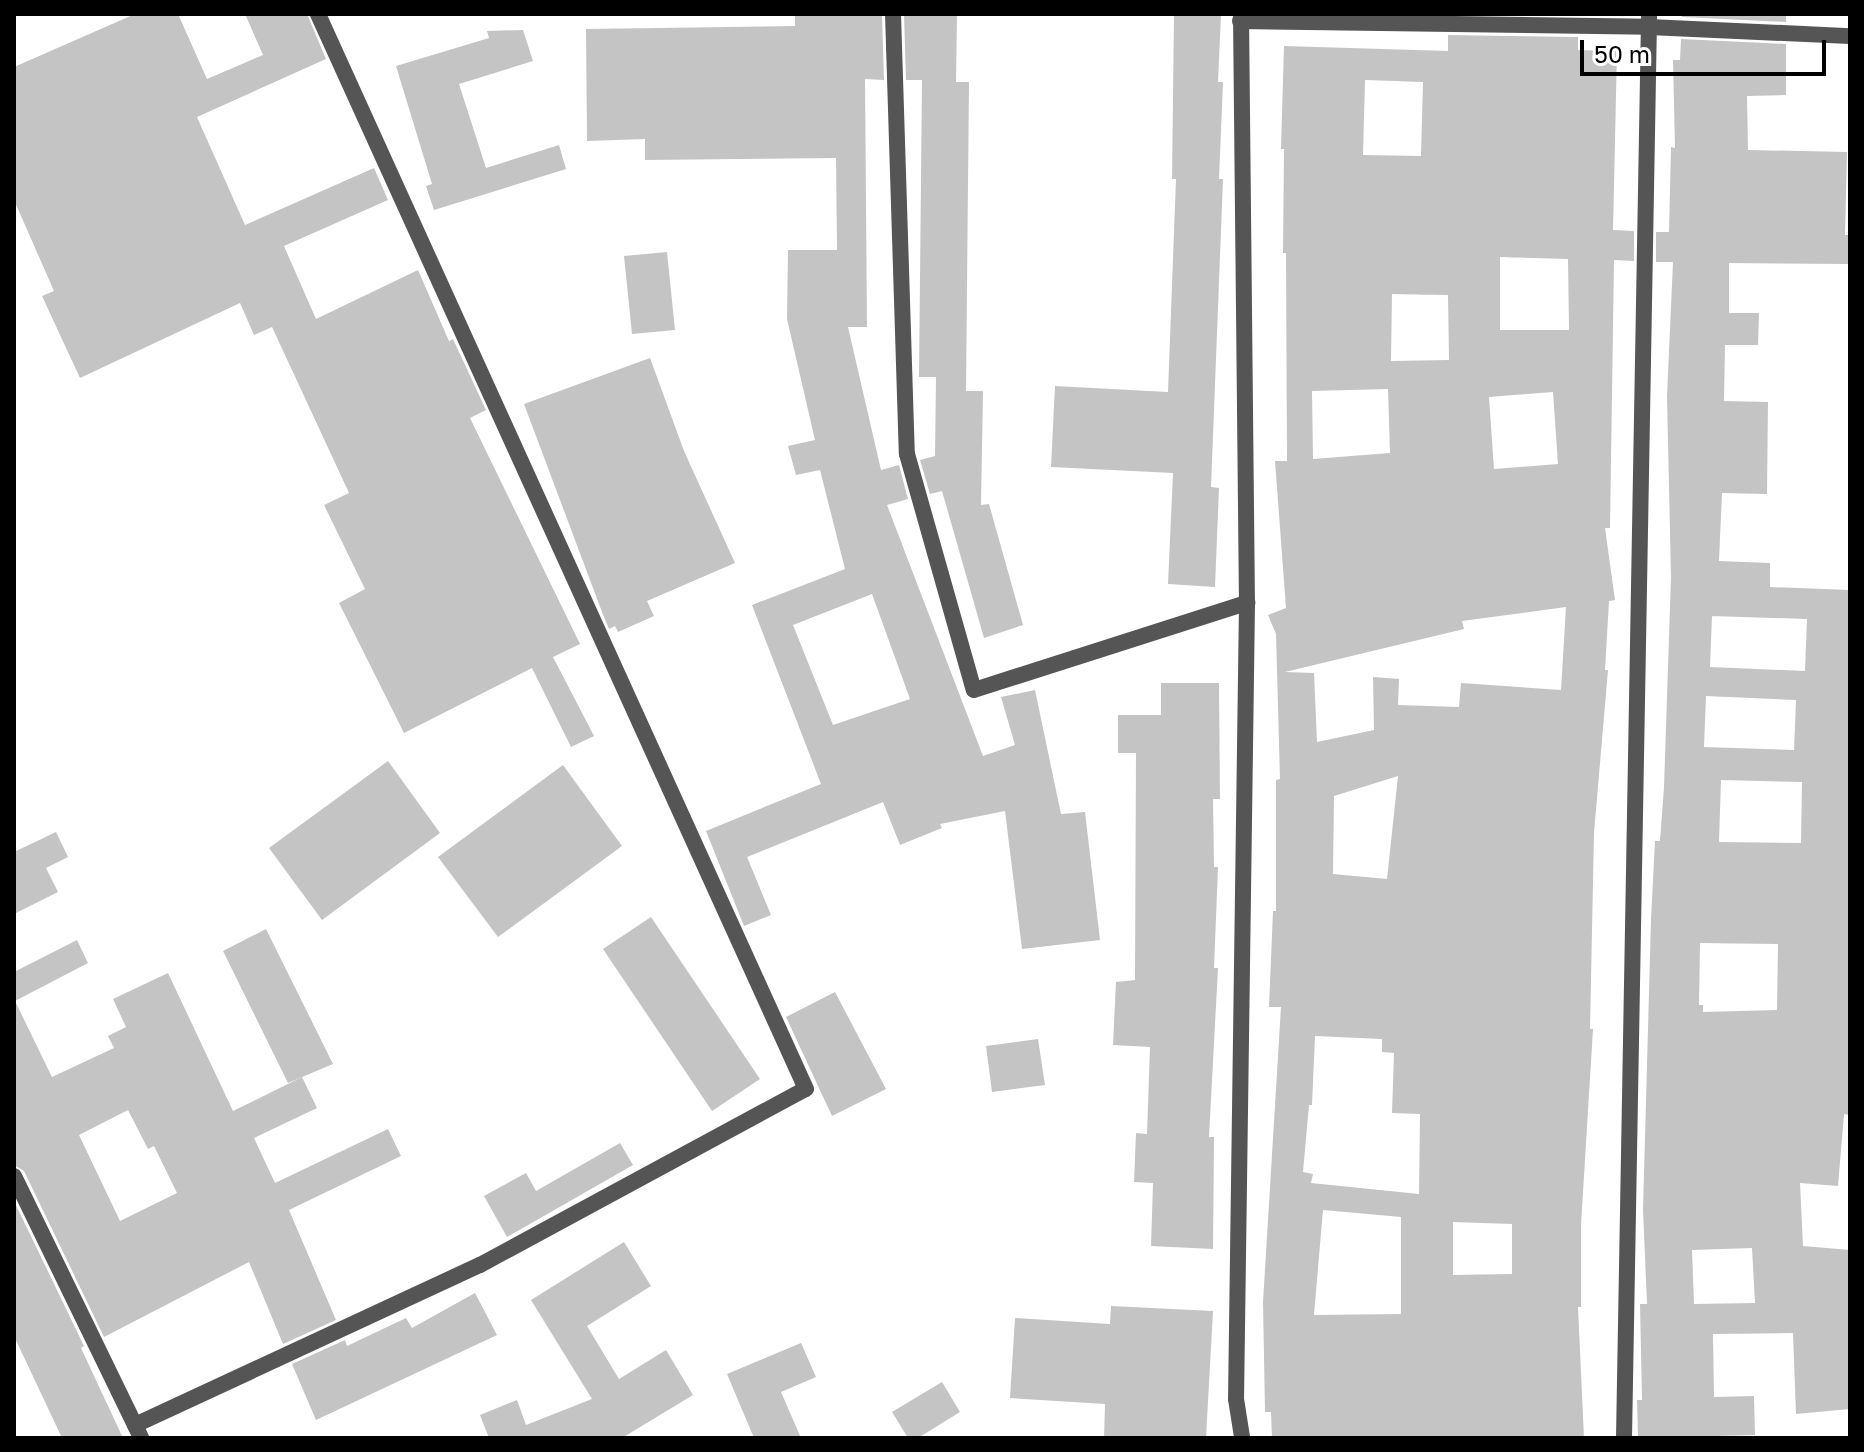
<!DOCTYPE html>
<html>
<head>
<meta charset="utf-8">
<style>
	body { margin:0 }
	#map { position:relative; width:1864px; height:1452px; overflow:hidden; background:#fff; font-family:"Golos Text",sans-serif }
	div>[style] { position:absolute }
	[style*='--x'] { left:calc(var(--x)*1px); top:calc(var(--y)*1px); width:calc(var(--w)*1px); rotate:calc(var(--a)*1deg) }
	.building>* { inset:0; background:#c4c4c4 }
	.minor>* { height:16px; margin:-8px; padding:0 8px; transform-origin:8px; border-radius:8px; background:#555 }
	span { translate:-50% -50%; white-space:nowrap; text-align:center; line-height:1.15; -webkit-text-stroke:6px #fff; paint-order:stroke }
	.frame { position:absolute; inset:0; border:16px solid #000; pointer-events:none }
	.scale { position:absolute; left:1580px; top:40px; width:246px; height:36px; box-sizing:border-box; border:4px solid #000; border-top:0; padding-left:10px; font-size:24px; line-height:28px; white-space:nowrap; color:#000; -webkit-text-stroke:6px #fff; paint-order:stroke }
</style>
</head>
<body>
<div id="map">
	<div class="building">
		<i style="clip-path:polygon(135px 14px,178px 14px,207px 79px,263px 55px,245px 14px,307px 14px,326px 59px,197px 117px,245px 225px,374px 168px,388px 200px,284px 246px,316px 319px,418px 270px,449px 341px,453px 339px,486px 410px,470px 418px,580px 644px,553px 657px,594px 736px,571px 747px,532px 668px,404px 733px,339px 603px,365px 589px,324px 505px,349px 493px,272px 327px,254px 335px,240px 303px,80px 378px,42px 296px,54px 291px,14px 200px,14px 67px)"></i>
		<i style="clip-path:polygon(evenodd,795px 14px,882px 14px,884px 80px,865px 79px,867px 327px,848px 327px,881px 470px,899px 465px,908px 499px,887px 505px,983px 756px,1015px 745px,1001px 697px,1035px 690px,1061px 814px,1085px 812px,1100px 940px,1022px 949px,1005px 811px,940px 824px,942px 828px,900px 845px,883px 802px,747px 857px,771px 915px,744px 926px,706px 831px,821px 784px,752px 605px,845px 569px,820px 470px,796px 475px,788px 446px,815px 440px,787px 319px,788px 250px,837px 250px,836px 158px,645px 160px,645px 139px,587px 141px,586px 29px,795px 26px,795px 14px,872px 594px,910px 699px,833px 725px,793px 625px,872px 594px)"></i>
		<i style="clip-path:polygon(904px 14px,957px 14px,956px 82px,969px 82px,966px 391px,983px 391px,981px 505px,989px 504px,1023px 625px,984px 638px,942px 491px,930px 494px,920px 460px,935px 456px,936px 377px,919px 377px,922px 80px,906px 80px)"></i>
		<i style="clip-path:polygon(1174px 14px,1221px 14px,1218px 82px,1223px 82px,1219px 179px,1223px 179px,1211px 487px,1219px 488px,1215px 587px,1168px 584px,1173px 473px,1051px 467px,1055px 386px,1168px 392px,1176px 179px,1172px 179px)"></i>
		<i style="clip-path:polygon(1682px 14px,1786px 14px,1786px 22px,1682px 17px)"></i>
		<i style="clip-path:polygon(523px 30px,533px 61px,459px 84px,486px 168px,559px 145px,566px 169px,434px 210px,426px 186px,432px 184px,396px 66px,489px 38px,487px 31px)"></i>
		<i style="clip-path:polygon(evenodd,1448px 35px,1578px 37px,1578px 50px,1617px 51px,1613px 230px,1634px 231px,1634px 261px,1614px 260px,1610px 528px,1605px 528px,1615px 600px,1609px 601px,1605px 670px,1608px 670px,1594px 833px,1590px 1029px,1593px 1029px,1581px 1225px,1581px 1307px,1578px 1307px,1584px 1438px,1272px 1438px,1271px 1412px,1265px 1412px,1263px 1302px,1281px 1007px,1269px 1007px,1273px 911px,1276px 911px,1276px 780px,1280px 779px,1276px 634px,1268px 615px,1286px 608px,1275px 461px,1287px 461px,1286px 253px,1283px 253px,1284px 149px,1281px 149px,1284px 46px,1448px 51px,1448px 35px,1365px 80px,1423px 82px,1421px 156px,1363px 155px,1365px 80px,1448px 35px,1500px 257px,1568px 259px,1569px 330px,1500px 330px,1500px 257px,1448px 35px,1392px 294px,1448px 295px,1449px 360px,1391px 361px,1392px 294px,1448px 35px,1388px 389px,1390px 453px,1313px 459px,1312px 391px,1388px 389px,1448px 35px,1553px 392px,1558px 464px,1494px 469px,1489px 397px,1553px 392px,1448px 35px,1566px 607px,1561px 690px,1461px 683px,1459px 707px,1398px 705px,1399px 679px,1373px 677px,1374px 730px,1317px 742px,1314px 673px,1285px 672px,1464px 629px,1462px 621px,1566px 607px,1448px 35px,1398px 776px,1387px 879px,1333px 874px,1334px 796px,1398px 776px,1448px 35px,1315px 1036px,1382px 1039px,1382px 1052px,1394px 1053px,1392px 1113px,1420px 1114px,1419px 1194px,1311px 1183px,1313px 1174px,1303px 1172px,1309px 1105px,1312px 1105px,1315px 1036px,1448px 35px,1323px 1210px,1401px 1217px,1401px 1314px,1314px 1315px,1323px 1210px,1448px 35px,1453px 1222px,1512px 1224px,1512px 1274px,1453px 1275px,1453px 1222px)"></i>
		<i style="clip-path:polygon(evenodd,1681px 39px,1786px 44px,1786px 95px,1747px 96px,1748px 150px,1847px 152px,1845px 235px,1850px 235px,1850px 264px,1729px 263px,1729px 313px,1759px 313px,1758px 345px,1725px 345px,1724px 401px,1768px 402px,1767px 494px,1722px 493px,1719px 561px,1770px 563px,1770px 587px,1850px 590px,1850px 1115px,1844px 1114px,1838px 1186px,1800px 1183px,1803px 1246px,1850px 1250px,1850px 1409px,1796px 1414px,1793px 1333px,1713px 1334px,1714px 1397px,1754px 1396px,1755px 1435px,1638px 1438px,1637px 1400px,1642px 1400px,1640px 1304px,1647px 1304px,1643px 1210px,1651px 920px,1655px 841px,1660px 841px,1664px 787px,1671px 577px,1667px 396px,1673px 262px,1656px 262px,1656px 232px,1669px 232px,1671px 147px,1675px 148px,1673px 60px,1680px 60px,1681px 39px,1712px 616px,1807px 619px,1805px 671px,1710px 667px,1712px 616px,1681px 39px,1706px 696px,1796px 700px,1794px 750px,1704px 747px,1706px 696px,1681px 39px,1721px 780px,1802px 782px,1801px 843px,1719px 842px,1721px 780px,1681px 39px,1700px 943px,1778px 944px,1777px 1010px,1703px 1012px,1703px 1005px,1699px 1005px,1700px 943px,1681px 39px,1752px 1248px,1755px 1303px,1694px 1304px,1692px 1250px,1752px 1248px)"></i>
		<i style="clip-path:polygon(667px 252px,675px 330px,632px 334px,624px 256px)"></i>
		<i style="clip-path:polygon(650px 358px,684px 451px,735px 563px,647px 601px,654px 616px,618px 632px,615px 626px,609px 629px,602px 612px,524px 404px)"></i>
		<i style="clip-path:polygon(1161px 683px,1219px 683px,1220px 799px,1213px 799px,1214px 867px,1218px 867px,1214px 968px,1218px 968px,1209px 1137px,1214px 1137px,1213px 1249px,1151px 1246px,1153px 1183px,1134px 1182px,1136px 1133px,1147px 1134px,1150px 1047px,1113px 1045px,1116px 982px,1135px 980px,1136px 753px,1118px 753px,1118px 715px,1161px 715px)"></i>
		<i style="clip-path:polygon(388px 761px,440px 833px,322px 920px,269px 848px)"></i>
		<i style="clip-path:polygon(563px 765px,622px 846px,498px 937px,438px 857px)"></i>
		<i style="clip-path:polygon(56px 832px,68px 857px,46px 868px,58px 892px,14px 914px,14px 852px)"></i>
		<i style="clip-path:polygon(651px 917px,760px 1079px,712px 1111px,603px 949px)"></i>
		<i style="clip-path:polygon(266px 929px,333px 1064px,288px 1083px,223px 951px)"></i>
		<i style="clip-path:polygon(evenodd,77px 940px,88px 963px,15px 1001px,52px 1077px,114px 1048px,108px 1036px,126px 1027px,113px 999px,168px 973px,233px 1111px,302px 1077px,317px 1108px,254px 1138px,275px 1183px,388px 1129px,401px 1156px,289px 1210px,336px 1320px,283px 1344px,249px 1262px,104px 1337px,24px 1171px,14px 1165px,14px 972px,77px 940px,128px 1110px,148px 1149px,154px 1146px,177px 1193px,120px 1221px,79px 1135px,128px 1110px)"></i>
		<i style="clip-path:polygon(835px 992px,886px 1089px,832px 1116px,786px 1017px)"></i>
		<i style="clip-path:polygon(1038px 1039px,1045px 1085px,992px 1092px,986px 1046px)"></i>
		<i style="clip-path:polygon(620px 1143px,633px 1165px,507px 1237px,484px 1196px,526px 1173px,536px 1191px)"></i>
		<i style="clip-path:polygon(14px 1201px,84px 1346px,81px 1348px,123px 1438px,62px 1438px,14px 1336px)"></i>
		<i style="clip-path:polygon(624px 1242px,651px 1286px,587px 1326px,619px 1379px,666px 1350px,693px 1395px,622px 1438px,489px 1438px,480px 1415px,517px 1400px,526px 1425px,592px 1399px,531px 1300px)"></i>
		<i style="clip-path:polygon(475px 1293px,497px 1335px,316px 1420px,292px 1364px,345px 1340px,347px 1346px,406px 1318px,412px 1328px)"></i>
		<i style="clip-path:polygon(1111px 1306px,1213px 1311px,1206px 1438px,1104px 1438px,1105px 1404px,1010px 1398px,1015px 1318px,1110px 1324px)"></i>
		<i style="clip-path:polygon(801px 1343px,816px 1377px,781px 1392px,801px 1438px,754px 1438px,727px 1374px)"></i>
		<i style="clip-path:polygon(942px 1382px,960px 1412px,918px 1438px,908px 1438px,892px 1412px)"></i>
	</div>
	<div class="minor">
		<i style="--x:893;--y:14;--w:440;--a:88.2"></i>
		<i style="--x:907;--y:454;--w:245;--a:74.2"></i>
		<i style="--x:974;--y:690;--w:287;--a:-17.7"></i>
		<i style="--x:1241;--y:14;--w:589;--a:89.42"></i>
		<i style="--x:1247;--y:603;--w:796;--a:90.79"></i>
		<i style="--x:1236;--y:1399;--w:39;--a:81"></i>
		<i style="--x:1240;--y:21;--w:409;--a:0.8"></i>
		<i style="--x:1649;--y:27;--w:201;--a:2.6"></i>
		<i style="--x:14;--y:1176;--w:291;--a:64.1"></i>
		<i style="--x:135;--y:1425;--w:380;--a:-24.9"></i>
		<i style="--x:480;--y:1265;--w:370;--a:-28.4"></i>
		<i style="--x:806;--y:1089;--w:1181;--a:-114.42"></i>
		<i style="--x:1624;--y:1438;--w:1424;--a:-88.99"></i>
	</div>
	<div class="frame"></div>
	<div class="scale">50 m</div>
</div>
</body>
</html>
